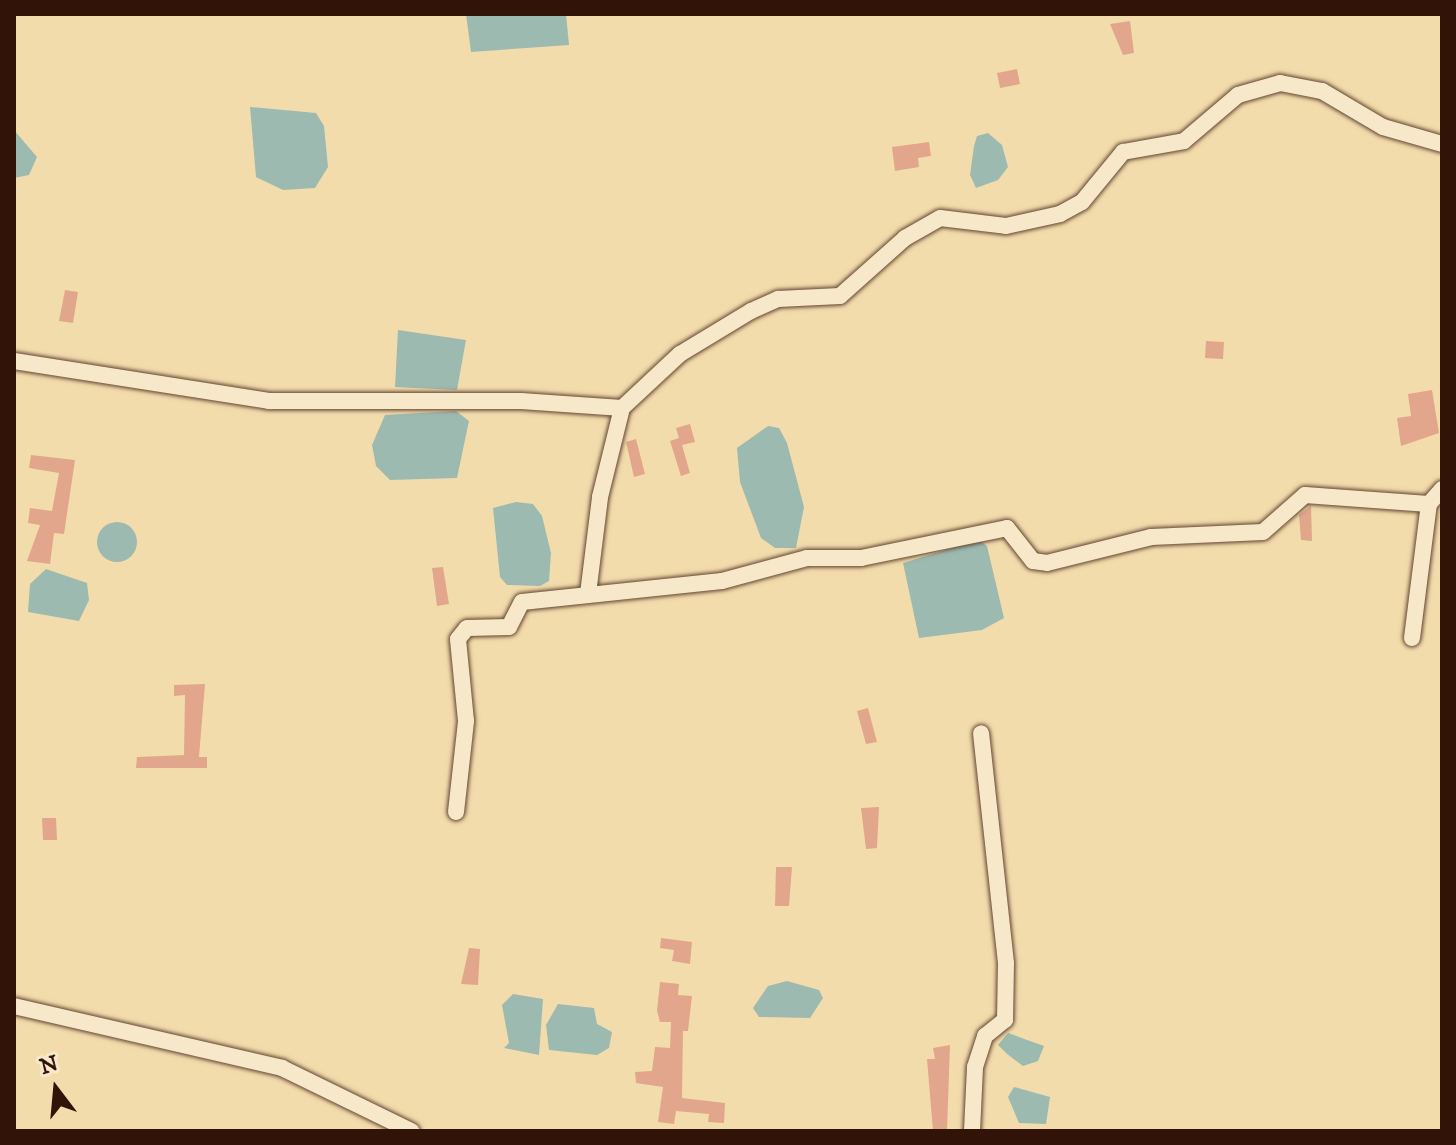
<!DOCTYPE html>
<html>
<head>
<meta charset="utf-8">
<style>
	body { margin:0 }
	#map { position:relative; width:1456px; height:1145px; overflow:hidden; background:#f3dcac; font-family:"IM FELL DW Pica",serif }
	div>[style] { position:absolute }
	[style*='--x'] { left:calc(var(--x)*1px); top:calc(var(--y)*1px); width:calc(var(--w)*1px); rotate:calc(var(--a)*1deg) }
	.water>* { inset:0; background:#9dbab0 }
	.round { border-radius:50% }
	.building>* { inset:0; background:#e2a68c }
	.roads { filter:drop-shadow(0 0 2px #624531) drop-shadow(0 0 2px #624531) }
	.minor>* { height:16px; margin:-8px; padding:0 8px; transform-origin:8px; border-radius:8px; background:#f7e8c9 }
	span { translate:-50% -50%; white-space:nowrap; text-align:center; line-height:1.15; -webkit-text-stroke:6px #f7e8c9; paint-order:stroke }
	.frame { position:absolute; inset:0; border:16px solid #321308; pointer-events:none }
	.north { position:absolute; left:16px; top:1049px; width:80px; height:80px; -webkit-text-stroke:6px #f7e8c9; paint-order:stroke; rotate:344deg; font-size:22px; font-weight:700; line-height:32px; text-align:center; color:#321308 }
	.north::after { content:''; display:block; margin:auto; width:28px; height:36px; background:#321308; clip-path:polygon(50% 0,100% 100%,50% 72%,0 100%) }
</style>
</head>
<body>
<div id="map">
	<div class="water">
		<i style="clip-path:polygon(466px 14px,566px 14px,569px 45px,471px 52px)"></i>
		<i style="clip-path:polygon(250px 107px,316px 113px,324px 126px,328px 167px,315px 188px,283px 190px,256px 177px)"></i>
		<i style="clip-path:polygon(14px 130px,37px 157px,29px 175px,14px 178px)"></i>
		<i style="clip-path:polygon(988px 133px,1002px 145px,1008px 167px,998px 180px,976px 188px,970px 175px,974px 146px,977px 136px)"></i>
		<i style="clip-path:polygon(398px 330px,466px 340px,457px 390px,395px 387px)"></i>
		<i style="clip-path:polygon(456px 411px,469px 421px,457px 478px,390px 480px,376px 466px,372px 445px,385px 415px)"></i>
		<i style="clip-path:polygon(768px 426px,779px 428px,787px 443px,804px 507px,796px 548px,775px 548px,761px 538px,740px 482px,737px 448px)"></i>
		<i style="clip-path:polygon(516px 502px,533px 504px,542px 516px,551px 553px,549px 581px,540px 586px,507px 585px,500px 577px,493px 508px)"></i>
		<i class="round" style="left:97px;top:522px;width:40px;height:40px"></i>
		<i style="clip-path:polygon(979px 540px,987px 546px,1004px 618px,982px 630px,919px 638px,903px 563px)"></i>
		<i style="clip-path:polygon(46px 569px,87px 583px,89px 600px,79px 621px,28px 612px,30px 584px)"></i>
		<i style="clip-path:polygon(787px 981px,819px 990px,823px 998px,810px 1018px,759px 1017px,753px 1008px,768px 986px)"></i>
		<i style="clip-path:polygon(513px 994px,543px 999px,539px 1055px,504px 1048px,509px 1043px,502px 1005px)"></i>
		<i style="clip-path:polygon(558px 1004px,594px 1008px,597px 1024px,612px 1032px,609px 1048px,597px 1055px,549px 1050px,546px 1025px)"></i>
		<i style="clip-path:polygon(1008px 1033px,1044px 1046px,1038px 1061px,1023px 1066px,1007px 1054px,998px 1045px)"></i>
		<i style="clip-path:polygon(1014px 1087px,1050px 1097px,1046px 1124px,1019px 1123px,1008px 1097px)"></i>
	</div>
	<div class="building">
		<i style="clip-path:polygon(1130px 21px,1134px 53px,1123px 55px,1110px 24px)"></i>
		<i style="clip-path:polygon(1017px 69px,1020px 84px,1000px 88px,997px 73px)"></i>
		<i style="clip-path:polygon(929px 142px,931px 156px,918px 158px,919px 167px,895px 171px,892px 147px)"></i>
		<i style="clip-path:polygon(65px 290px,78px 292px,73px 323px,59px 321px)"></i>
		<i style="clip-path:polygon(1206px 341px,1224px 342px,1223px 359px,1205px 358px)"></i>
		<i style="clip-path:polygon(1432px 390px,1439px 433px,1401px 446px,1397px 418px,1411px 416px,1408px 394px)"></i>
		<i style="clip-path:polygon(690px 424px,695px 442px,682px 445px,690px 473px,681px 476px,670px 441px,679px 438px,676px 428px)"></i>
		<i style="clip-path:polygon(636px 439px,645px 474px,634px 477px,626px 442px)"></i>
		<i style="clip-path:polygon(31px 455px,75px 460px,64px 534px,54px 533px,50px 564px,27px 561px,40px 525px,28px 523px,30px 508px,52px 511px,59px 473px,29px 468px)"></i>
		<i style="clip-path:polygon(1311px 506px,1312px 541px,1301px 540px,1299px 515px)"></i>
		<i style="clip-path:polygon(443px 567px,449px 604px,437px 606px,432px 568px)"></i>
		<i style="clip-path:polygon(205px 684px,199px 757px,207px 757px,207px 768px,136px 768px,137px 757px,184px 755px,185px 695px,174px 696px,174px 685px)"></i>
		<i style="clip-path:polygon(868px 708px,877px 742px,866px 744px,857px 711px)"></i>
		<i style="clip-path:polygon(879px 807px,877px 848px,866px 849px,861px 808px)"></i>
		<i style="clip-path:polygon(42px 818px,56px 818px,57px 840px,43px 840px)"></i>
		<i style="clip-path:polygon(776px 867px,792px 867px,789px 906px,775px 906px)"></i>
		<i style="clip-path:polygon(661px 938px,692px 942px,690px 964px,672px 961px,674px 950px,660px 948px)"></i>
		<i style="clip-path:polygon(469px 948px,480px 949px,478px 985px,461px 984px)"></i>
		<i style="clip-path:polygon(660px 982px,679px 984px,678px 995px,692px 996px,688px 1031px,683px 1031px,682px 1098px,725px 1103px,724px 1123px,708px 1122px,709px 1114px,676px 1111px,674px 1124px,658px 1122px,663px 1087px,636px 1083px,635px 1072px,652px 1071px,655px 1047px,670px 1048px,671px 1022px,660px 1022px,657px 1011px)"></i>
		<i style="clip-path:polygon(950px 1045px,947px 1131px,933px 1131px,927px 1059px,935px 1059px,933px 1048px)"></i>
	</div>
	<div class="roads">
		<div class="minor">
			<i style="--x:14;--y:361;--w:258;--a:8.9"></i>
			<i style="--x:269;--y:401;--w:252;--a:0"></i>
			<i style="--x:521;--y:401;--w:101;--a:4"></i>
			<i style="--x:588;--y:594;--w:98;--a:-82.9"></i>
			<i style="--x:600;--y:497;--w:92;--a:-76.1"></i>
			<i style="--x:622;--y:408;--w:79;--a:-43"></i>
			<i style="--x:680;--y:354;--w:83;--a:-31.2"></i>
			<i style="--x:751;--y:311;--w:30;--a:-24"></i>
			<i style="--x:778;--y:299;--w:62;--a:-2.8"></i>
			<i style="--x:840;--y:296;--w:87;--a:-41.7"></i>
			<i style="--x:905;--y:238;--w:40;--a:-29.7"></i>
			<i style="--x:940;--y:218;--w:66;--a:6.9"></i>
			<i style="--x:1006;--y:226;--w:55;--a:-12.5"></i>
			<i style="--x:1060;--y:214;--w:25;--a:-29"></i>
			<i style="--x:1082;--y:202;--w:65;--a:-50.6"></i>
			<i style="--x:1123;--y:152;--w:62;--a:-10.2"></i>
			<i style="--x:1184;--y:141;--w:71;--a:-40.4"></i>
			<i style="--x:1238;--y:95;--w:44;--a:-15.9"></i>
			<i style="--x:1280;--y:83;--w:43;--a:10.8"></i>
			<i style="--x:1322;--y:91;--w:71;--a:30.5"></i>
			<i style="--x:1383;--y:127;--w:61;--a:16.1"></i>
			<i style="--x:1412;--y:638;--w:135;--a:-82.8"></i>
			<i style="--x:1429;--y:504;--w:20;--a:-49"></i>
			<i style="--x:456;--y:812;--w:92;--a:-83.7"></i>
			<i style="--x:466;--y:721;--w:82;--a:-95.6"></i>
			<i style="--x:458;--y:639;--w:14;--a:-51"></i>
			<i style="--x:467;--y:628;--w:42;--a:-1.4"></i>
			<i style="--x:509;--y:627;--w:28;--a:-63"></i>
			<i style="--x:522;--y:602;--w:201;--a:-6"></i>
			<i style="--x:722;--y:581;--w:88;--a:-15.1"></i>
			<i style="--x:807;--y:558;--w:54;--a:0"></i>
			<i style="--x:861;--y:558;--w:149;--a:-11.6"></i>
			<i style="--x:1007;--y:528;--w:42;--a:51.8"></i>
			<i style="--x:1033;--y:561;--w:14;--a:8"></i>
			<i style="--x:1047;--y:563;--w:107;--a:-14"></i>
			<i style="--x:1151;--y:537;--w:112;--a:-2.6"></i>
			<i style="--x:1263;--y:532;--w:56;--a:-41.4"></i>
			<i style="--x:1305;--y:495;--w:124;--a:4.2"></i>
			<i style="--x:14;--y:1006;--w:275;--a:13"></i>
			<i style="--x:282;--y:1068;--w:144;--a:26"></i>
			<i style="--x:972;--y:1131;--w:64;--a:-87.3"></i>
			<i style="--x:975;--y:1067;--w:33;--a:-72"></i>
			<i style="--x:985;--y:1036;--w:26;--a:-39"></i>
			<i style="--x:1005;--y:1020;--w:57;--a:-89"></i>
			<i style="--x:1006;--y:963;--w:231;--a:-96.2"></i>
		</div>
	</div>
	<div class="frame"></div>
	<div class="north">N</div>
</div>
</body>
</html>
